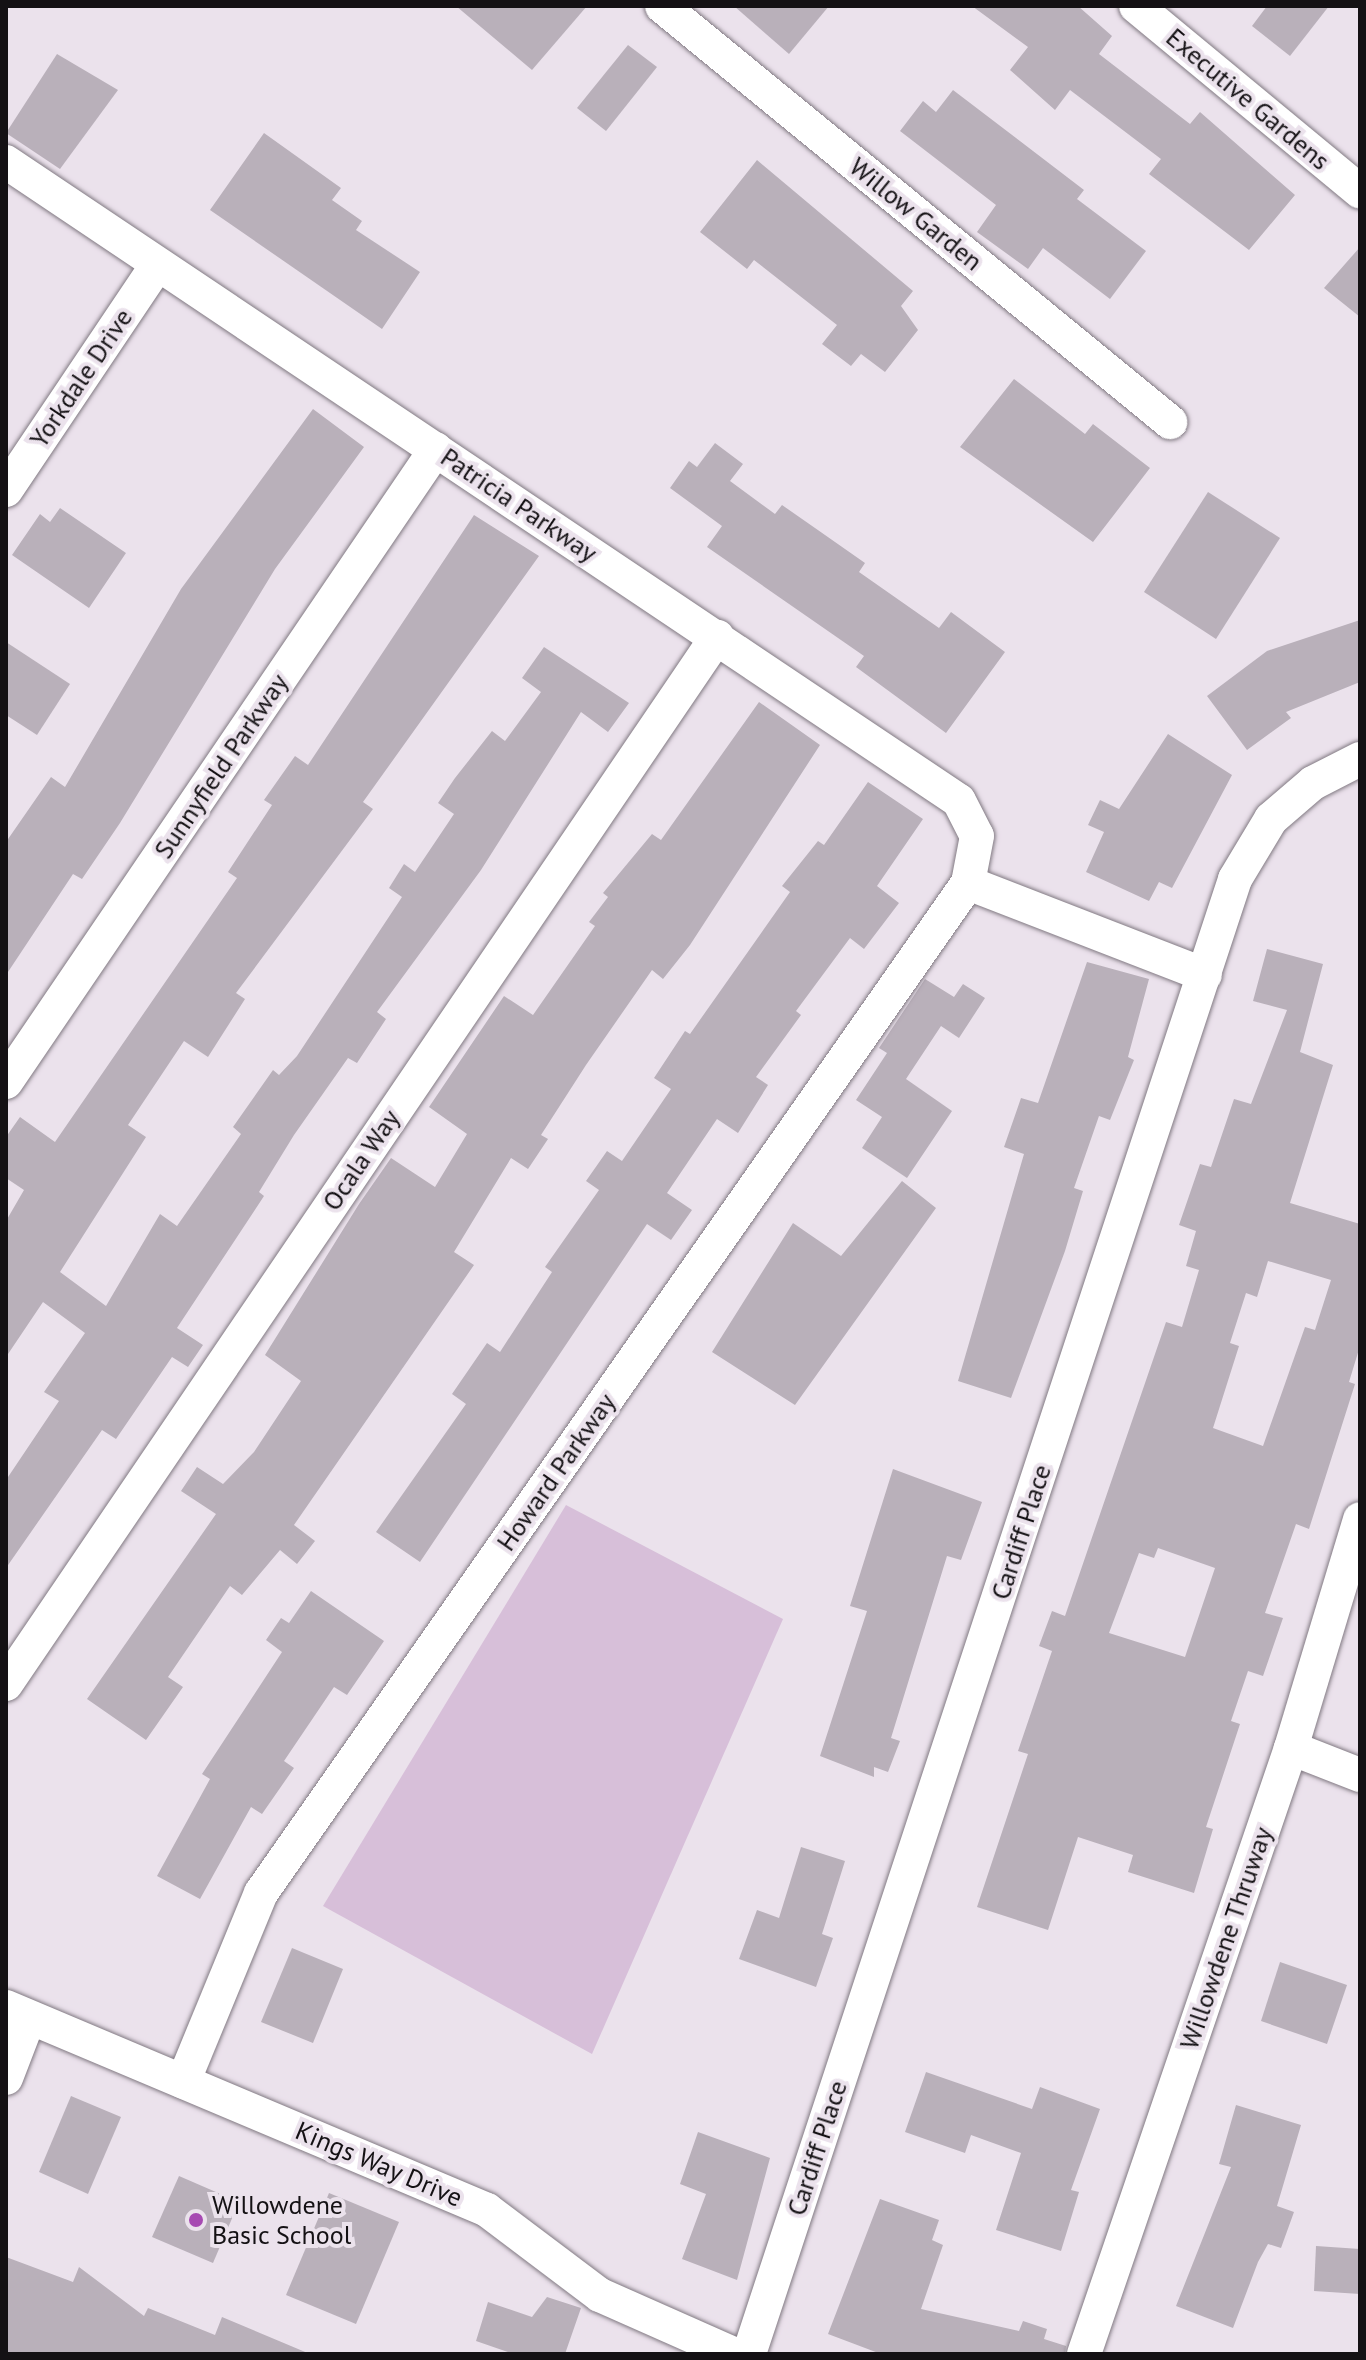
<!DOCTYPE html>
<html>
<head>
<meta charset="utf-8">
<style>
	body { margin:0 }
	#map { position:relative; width:1366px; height:2360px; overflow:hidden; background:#ebe2ec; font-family:"PT Sans",sans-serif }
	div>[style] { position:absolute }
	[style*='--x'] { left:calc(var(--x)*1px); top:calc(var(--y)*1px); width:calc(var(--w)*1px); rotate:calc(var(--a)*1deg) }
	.green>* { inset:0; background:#d7bfd9 }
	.building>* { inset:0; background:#b9b0ba }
	.roads { filter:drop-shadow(0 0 2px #817982) drop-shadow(0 0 2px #817982) }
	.street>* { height:34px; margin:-17px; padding:0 17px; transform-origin:17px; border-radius:17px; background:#fff }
	.dots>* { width:22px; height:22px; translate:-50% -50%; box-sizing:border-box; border:4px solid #ebe2ec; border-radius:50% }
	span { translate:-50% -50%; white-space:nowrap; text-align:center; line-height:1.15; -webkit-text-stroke:8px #ebe2ec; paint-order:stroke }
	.street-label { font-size:26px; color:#141114 }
	.poi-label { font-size:26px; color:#141114 }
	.left { translate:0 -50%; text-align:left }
	.frame { position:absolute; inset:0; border:8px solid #141114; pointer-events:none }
</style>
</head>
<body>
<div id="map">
	<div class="green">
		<i style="clip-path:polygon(566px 1505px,783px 1619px,592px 2054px,323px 1906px)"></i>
	</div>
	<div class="building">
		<i style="clip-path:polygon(456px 6px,587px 6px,532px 70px)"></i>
		<i style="clip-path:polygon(734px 6px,829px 6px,789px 54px)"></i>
		<i style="clip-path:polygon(972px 6px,1078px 6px,1112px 36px,1099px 54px,1190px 124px,1200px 112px,1295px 195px,1249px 250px,1149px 174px,1161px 159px,1070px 90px,1055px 110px,1010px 70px,1028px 47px)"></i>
		<i style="clip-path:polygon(1267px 6px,1329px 6px,1290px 56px,1252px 26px)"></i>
		<i style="clip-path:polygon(628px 45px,657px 67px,606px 131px,577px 108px)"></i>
		<i style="clip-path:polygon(57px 54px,118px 90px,60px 169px,6px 133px)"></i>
		<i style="clip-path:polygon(953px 90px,1084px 190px,1077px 199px,1146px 251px,1110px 299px,1043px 248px,1028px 269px,977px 232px,996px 205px,900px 131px,923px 101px,936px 112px)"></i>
		<i style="clip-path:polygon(264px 133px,341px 188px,332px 200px,362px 221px,356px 230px,420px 272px,382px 329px,210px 210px)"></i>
		<i style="clip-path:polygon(757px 160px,913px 291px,901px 306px,918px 330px,885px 372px,861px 354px,851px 366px,822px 344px,837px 325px,754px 260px,747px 269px,700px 232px)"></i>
		<i style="clip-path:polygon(1360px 247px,1360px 317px,1324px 288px)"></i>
		<i style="clip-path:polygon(1014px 379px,1085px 434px,1093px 424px,1150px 468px,1093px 542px,960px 447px)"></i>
		<i style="clip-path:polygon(313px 409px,364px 447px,275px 569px,120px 823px,82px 879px,73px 874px,6px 975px,6px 842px,51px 777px,65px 787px,181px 589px)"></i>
		<i style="clip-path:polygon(715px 443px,743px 464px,730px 481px,775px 514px,782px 505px,815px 528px,865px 563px,859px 572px,939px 628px,951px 612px,1005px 652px,946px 733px,856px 667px,864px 656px,707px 547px,722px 526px,670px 488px,689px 461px,697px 467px)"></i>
		<i style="clip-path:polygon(1208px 492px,1280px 538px,1216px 639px,1144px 592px)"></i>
		<i style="clip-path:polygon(60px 508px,126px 553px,89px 608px,12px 555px,40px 514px,50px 522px)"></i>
		<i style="clip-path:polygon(474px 515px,539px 556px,363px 802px,373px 809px,236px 993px,245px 999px,208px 1057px,184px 1041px,128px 1125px,146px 1137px,60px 1272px,106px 1306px,160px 1214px,177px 1226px,241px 1134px,233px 1127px,273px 1070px,279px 1075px,297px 1056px,402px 897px,389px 888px,404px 864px,415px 872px,454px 814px,438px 803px,455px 778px,492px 731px,505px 741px,541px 692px,522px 678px,544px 647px,629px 703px,608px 732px,581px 712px,481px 870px,377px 1012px,386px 1019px,357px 1063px,348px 1058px,294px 1135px,259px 1192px,264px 1196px,177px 1328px,203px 1345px,188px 1367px,172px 1357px,116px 1439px,102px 1430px,6px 1568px,6px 1480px,59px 1401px,44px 1392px,85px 1333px,43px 1302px,6px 1357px,6px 1221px,24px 1190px,6px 1178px,6px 1137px,20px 1117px,55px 1142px,237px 878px,228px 872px,272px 805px,264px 800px,295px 756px,308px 765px)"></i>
		<i style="clip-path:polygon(1360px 620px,1360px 682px,1286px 712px,1291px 718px,1247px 750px,1207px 696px,1267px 651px)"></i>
		<i style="clip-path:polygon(6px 642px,70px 684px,37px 735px,6px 715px)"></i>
		<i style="clip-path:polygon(759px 702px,820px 745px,690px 945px,663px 979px,652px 970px,586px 1065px,541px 1135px,548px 1139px,528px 1169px,511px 1158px,454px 1252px,474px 1265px,294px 1525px,315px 1541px,297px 1564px,280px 1550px,242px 1595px,230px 1586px,168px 1677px,183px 1687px,146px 1740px,87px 1699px,216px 1514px,181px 1491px,197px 1467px,223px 1484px,254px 1452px,301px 1381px,265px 1355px,359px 1204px,391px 1158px,435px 1187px,467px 1134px,429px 1107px,504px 996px,533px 1015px,595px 926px,589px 922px,608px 897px,603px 893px,652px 834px,661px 840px)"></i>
		<i style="clip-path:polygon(1168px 734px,1232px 775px,1172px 888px,1159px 882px,1149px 901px,1086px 872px,1104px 832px,1088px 825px,1100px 800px,1119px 809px)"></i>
		<i style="clip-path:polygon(868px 782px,923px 819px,877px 886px,899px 903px,864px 949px,850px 938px,796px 1011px,801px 1015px,756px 1077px,768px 1085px,738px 1133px,717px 1119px,667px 1193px,692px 1210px,671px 1240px,647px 1224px,420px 1562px,376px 1532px,466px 1404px,452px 1394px,487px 1343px,500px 1352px,552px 1272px,545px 1267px,599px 1190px,586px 1181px,607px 1151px,622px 1161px,671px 1089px,654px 1078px,685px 1031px,690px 1034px,790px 892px,782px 886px,818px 841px,824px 845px)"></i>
		<i style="clip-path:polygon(evenodd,1267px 949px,1323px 964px,1300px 1052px,1333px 1065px,1290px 1203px,1360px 1224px,1360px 1346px,1349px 1382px,1355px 1384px,1309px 1529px,1296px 1524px,1265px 1613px,1283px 1618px,1263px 1676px,1248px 1671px,1231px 1721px,1240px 1724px,1206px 1827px,1213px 1829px,1194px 1893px,1128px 1872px,1133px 1855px,1078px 1837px,1048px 1930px,977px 1907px,1028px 1754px,1018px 1751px,1052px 1651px,1039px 1646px,1052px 1611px,1065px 1616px,1166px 1322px,1182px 1327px,1199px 1270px,1186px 1266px,1196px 1231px,1179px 1225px,1200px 1164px,1211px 1167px,1234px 1099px,1251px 1104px,1287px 1010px,1253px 1001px,1267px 949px,1268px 1261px,1331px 1280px,1315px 1330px,1305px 1327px,1263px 1446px,1213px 1428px,1239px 1346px,1230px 1343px,1246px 1293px,1257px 1297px,1268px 1261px,1267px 949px,1158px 1548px,1215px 1568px,1185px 1657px,1109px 1633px,1139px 1553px,1154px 1558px,1158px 1548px)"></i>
		<i style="clip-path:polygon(1087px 962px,1149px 979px,1128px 1057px,1134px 1060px,1110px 1120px,1099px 1116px,1074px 1188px,1083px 1191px,1065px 1251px,1011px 1398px,958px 1381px,1024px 1154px,1004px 1147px,1021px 1098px,1038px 1103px)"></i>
		<i style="clip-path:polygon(925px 979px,954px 997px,963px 984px,985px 998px,959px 1038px,941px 1026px,906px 1079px,952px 1111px,907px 1178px,862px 1148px,882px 1117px,856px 1100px,887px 1053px,879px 1048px)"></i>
		<i style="clip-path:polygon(902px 1181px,936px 1208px,795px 1405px,712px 1352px,793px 1223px,841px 1256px)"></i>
		<i style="clip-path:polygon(893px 1469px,982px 1502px,961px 1560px,947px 1556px,891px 1738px,900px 1741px,888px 1772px,874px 1767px,874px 1777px,820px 1756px,867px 1611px,850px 1606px)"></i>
		<i style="clip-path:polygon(311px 1591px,384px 1641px,347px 1695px,334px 1687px,284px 1761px,294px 1768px,262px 1814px,251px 1807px,200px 1899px,157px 1876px,210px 1779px,202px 1774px,282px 1652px,266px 1640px,281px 1618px,289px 1623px)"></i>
		<i style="clip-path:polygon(801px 1847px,845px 1861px,822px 1934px,833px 1938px,816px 1987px,739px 1959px,757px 1910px,779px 1918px)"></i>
		<i style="clip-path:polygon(292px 1948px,343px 1969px,313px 2043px,261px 2022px)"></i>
		<i style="clip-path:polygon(1280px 1962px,1347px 1985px,1327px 2044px,1261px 2021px)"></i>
		<i style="clip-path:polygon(926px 2072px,1032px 2109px,1040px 2087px,1100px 2109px,1071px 2190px,1079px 2192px,1061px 2251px,996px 2230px,1021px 2153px,971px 2135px,965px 2153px,905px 2132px)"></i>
		<i style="clip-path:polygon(71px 2096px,121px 2117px,88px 2194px,39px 2172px)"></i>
		<i style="clip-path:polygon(1236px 2105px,1301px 2125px,1277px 2206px,1294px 2212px,1281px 2248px,1268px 2244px,1258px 2262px,1233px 2328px,1176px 2306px,1231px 2167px,1219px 2164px)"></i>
		<i style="clip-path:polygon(698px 2132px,770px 2158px,737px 2280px,682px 2259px,706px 2194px,680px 2184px)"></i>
		<i style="clip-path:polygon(179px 2176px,239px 2202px,213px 2263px,152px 2237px)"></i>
		<i style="clip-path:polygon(329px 2193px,399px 2222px,356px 2324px,286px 2295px)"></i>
		<i style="clip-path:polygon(880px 2199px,939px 2220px,932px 2240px,943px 2245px,921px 2309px,1019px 2331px,1023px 2321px,1047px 2329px,1044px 2339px,1066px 2346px,1065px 2354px,881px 2354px,828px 2334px)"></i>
		<i style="clip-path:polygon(1316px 2246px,1360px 2249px,1360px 2294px,1314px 2291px)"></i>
		<i style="clip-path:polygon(6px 2257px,73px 2282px,79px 2267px,144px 2316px,148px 2308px,215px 2335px,222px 2317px,310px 2354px,6px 2354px)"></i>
		<i style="clip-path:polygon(547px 2297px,581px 2308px,565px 2354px,514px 2354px,476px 2341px,488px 2302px,532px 2317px)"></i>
	</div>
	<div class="roads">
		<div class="street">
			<i style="--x:662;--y:6;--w:657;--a:39.31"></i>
			<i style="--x:1136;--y:6;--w:291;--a:39.6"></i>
			<i style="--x:6;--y:162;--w:1147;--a:33.84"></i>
			<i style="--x:959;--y:801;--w:39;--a:63"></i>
			<i style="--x:977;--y:836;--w:48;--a:100.8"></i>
			<i style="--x:968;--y:883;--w:1233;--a:124.99"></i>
			<i style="--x:261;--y:1893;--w:204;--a:112.4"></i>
			<i style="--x:6;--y:490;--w:271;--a:-56.1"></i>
			<i style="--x:968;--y:883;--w:254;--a:21.2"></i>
			<i style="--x:6;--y:1082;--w:765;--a:-55.81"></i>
			<i style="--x:6;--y:1684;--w:1266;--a:-55.82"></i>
			<i style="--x:1291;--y:1748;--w:74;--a:21.4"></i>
			<i style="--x:6;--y:2007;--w:522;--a:22.88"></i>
			<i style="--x:487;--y:2210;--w:141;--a:37"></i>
			<i style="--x:600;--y:2295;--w:145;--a:23.9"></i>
			<i style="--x:6;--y:2078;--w:64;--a:-69"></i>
			<i style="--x:749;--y:2354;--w:1553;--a:-71.76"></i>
			<i style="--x:1235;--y:879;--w:70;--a:-59"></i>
			<i style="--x:1271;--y:819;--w:55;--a:-40.6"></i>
			<i style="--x:1313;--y:783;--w:53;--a:-27.1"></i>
			<i style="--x:1084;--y:2354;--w:640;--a:-71.14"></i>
			<i style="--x:1291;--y:1748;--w:239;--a:-73.2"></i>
		</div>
	</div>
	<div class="dots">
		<i style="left:196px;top:2220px;background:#a749b2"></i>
	</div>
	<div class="street-label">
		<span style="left:1248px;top:99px;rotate:40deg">Executive Gardens</span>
		<span style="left:916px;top:214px;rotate:39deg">Willow Garden</span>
		<span style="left:81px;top:378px;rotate:-56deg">Yorkdale Drive</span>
		<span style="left:519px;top:505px;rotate:34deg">Patricia Parkway</span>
		<span style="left:221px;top:766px;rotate:-56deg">Sunnyfield Parkway</span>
		<span style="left:361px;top:1160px;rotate:-56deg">Ocala Way</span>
		<span style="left:556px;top:1472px;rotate:-55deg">Howard Parkway</span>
		<span style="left:1021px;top:1532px;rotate:-72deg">Cardiff Place</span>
		<span style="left:1226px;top:1938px;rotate:-71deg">Willowdene Thruway</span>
		<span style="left:817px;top:2148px;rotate:-72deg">Cardiff Place</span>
		<span style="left:379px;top:2164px;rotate:23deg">Kings Way Drive</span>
	</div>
	<div class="poi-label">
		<span class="left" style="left:212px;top:2220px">Willowdene<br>Basic School</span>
	</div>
	<div class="frame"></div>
</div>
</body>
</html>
